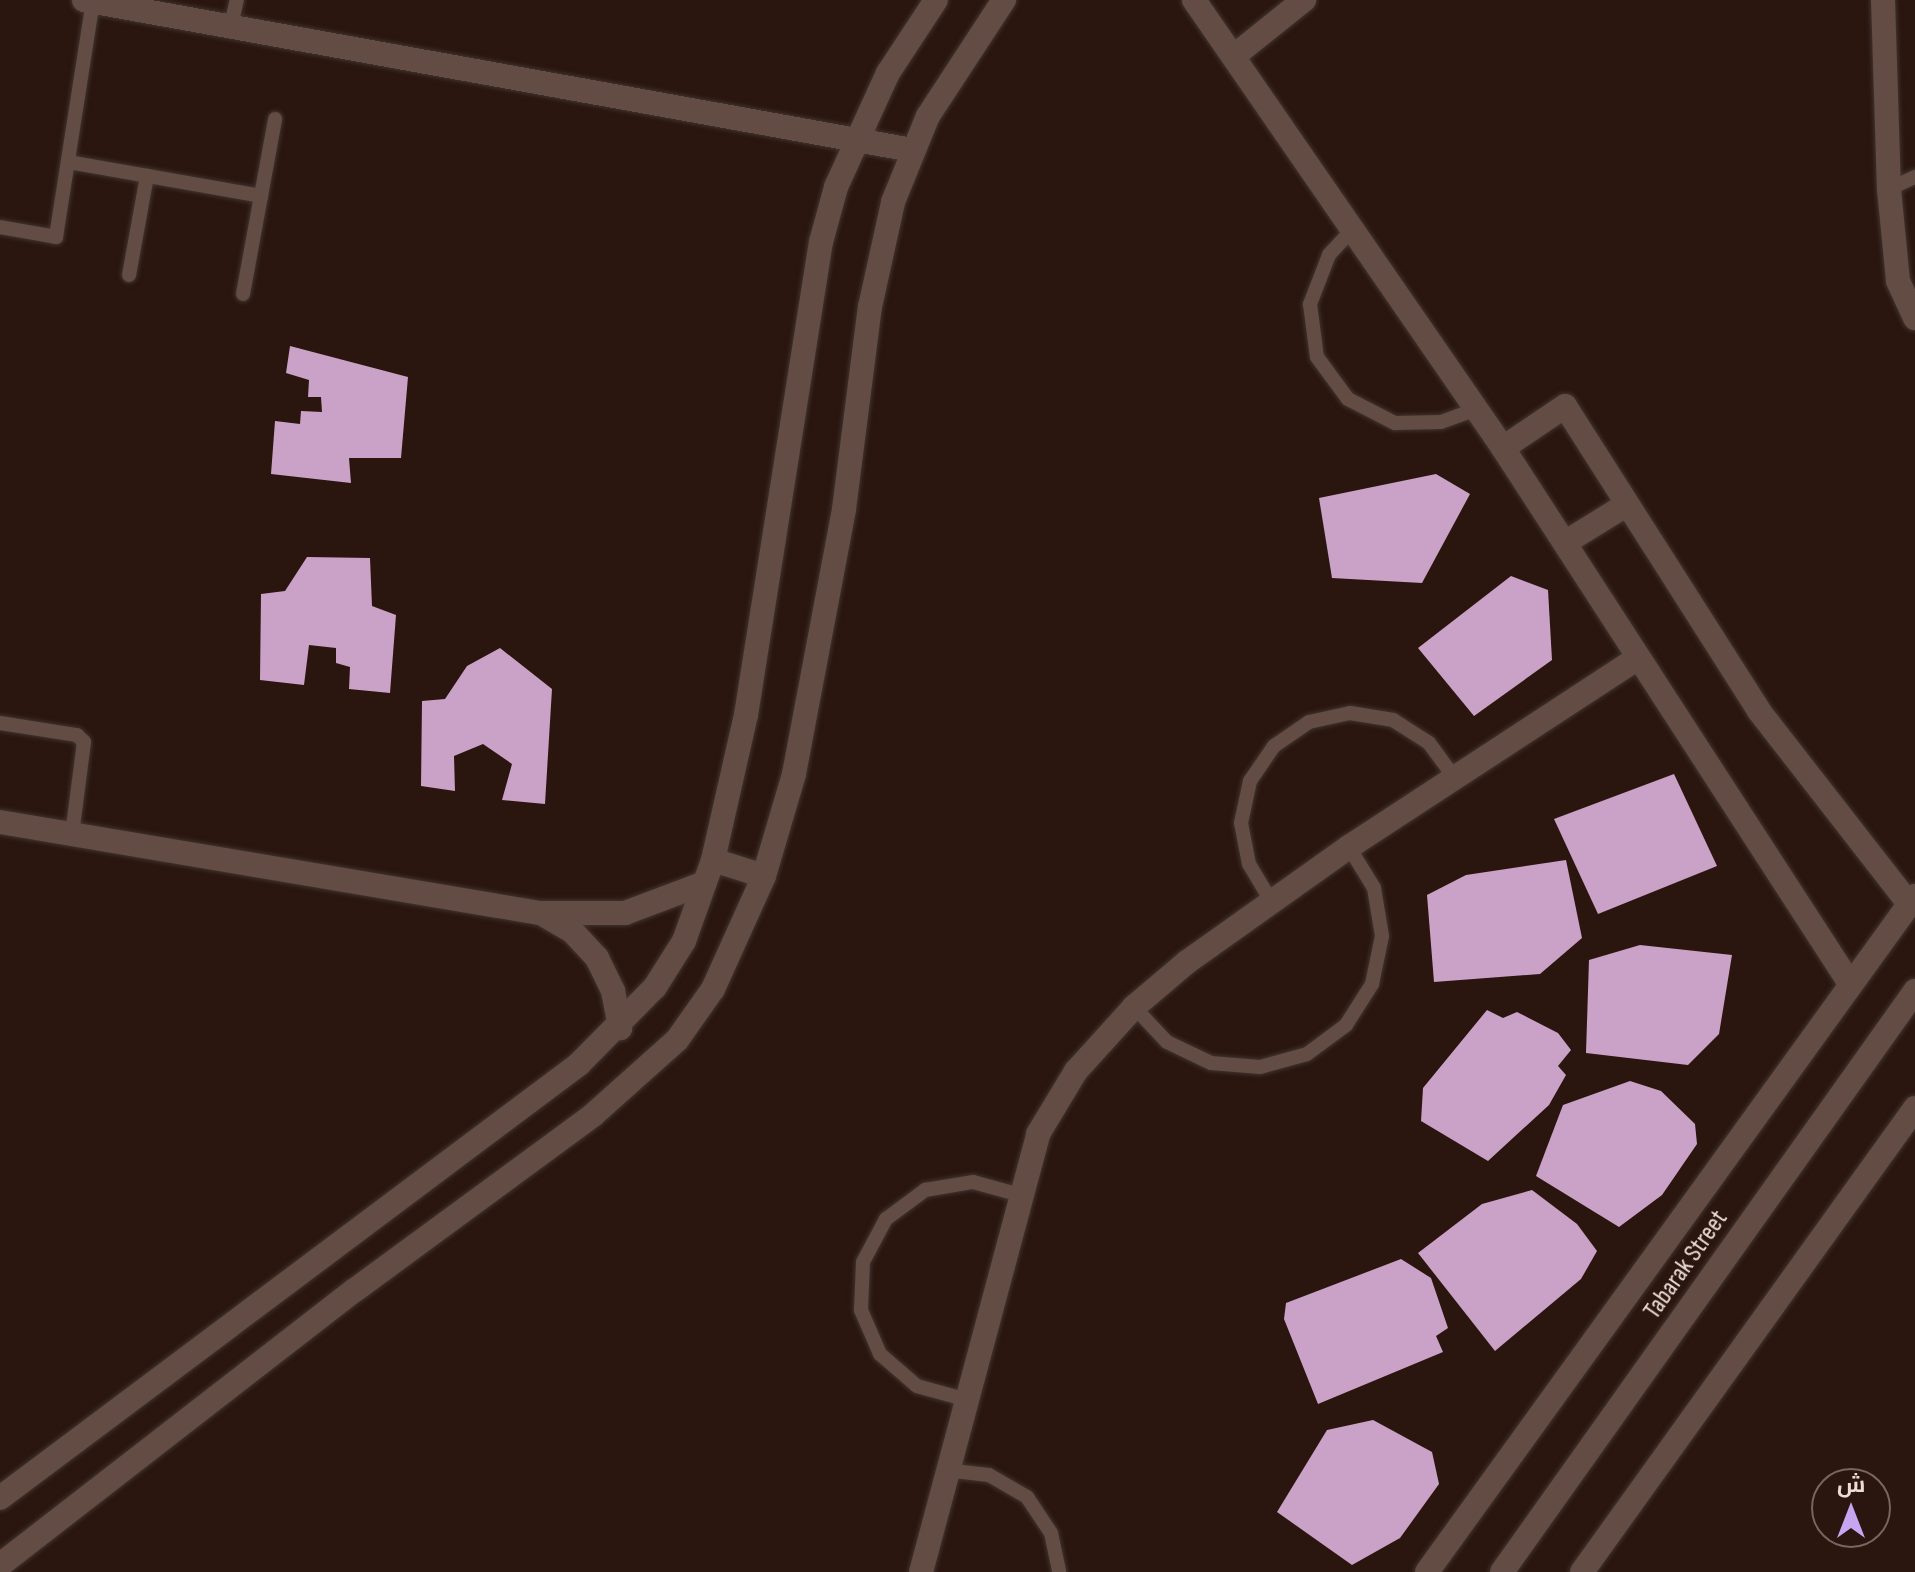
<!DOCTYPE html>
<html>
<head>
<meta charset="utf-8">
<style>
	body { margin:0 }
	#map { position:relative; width:1915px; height:1572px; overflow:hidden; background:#2a160f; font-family:"Sofia Sans Condensed",Cairo,sans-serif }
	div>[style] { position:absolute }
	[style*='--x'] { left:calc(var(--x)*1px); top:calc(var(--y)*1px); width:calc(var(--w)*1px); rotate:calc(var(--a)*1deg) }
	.building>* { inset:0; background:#caa2c7 }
	.roads { filter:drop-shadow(0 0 2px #41332f) drop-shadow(0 0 2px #41332f) }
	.service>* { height:14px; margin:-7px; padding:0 7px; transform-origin:7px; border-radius:7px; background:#634c43 }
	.minor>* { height:24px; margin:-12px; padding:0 12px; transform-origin:12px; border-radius:12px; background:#634c43 }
	.tertiary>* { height:24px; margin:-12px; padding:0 12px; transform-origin:12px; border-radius:12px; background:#634c43 }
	span { translate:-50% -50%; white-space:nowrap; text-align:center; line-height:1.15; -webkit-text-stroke:8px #2a160f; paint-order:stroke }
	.street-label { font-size:26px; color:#ebdcd7 }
	.north { position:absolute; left:1811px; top:1468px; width:80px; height:80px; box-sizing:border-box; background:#2a160f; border:2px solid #77655f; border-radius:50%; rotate:0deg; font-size:22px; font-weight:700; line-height:32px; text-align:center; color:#ebdcd7 }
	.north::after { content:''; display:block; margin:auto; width:28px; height:36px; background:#c6a6f0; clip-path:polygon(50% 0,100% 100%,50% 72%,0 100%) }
</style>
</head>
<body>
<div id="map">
	<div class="building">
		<i style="clip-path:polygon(290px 346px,408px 377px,401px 458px,349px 458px,351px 483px,271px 474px,275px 421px,300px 424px,301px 411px,322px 412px,321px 397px,308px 397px,309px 380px,286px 373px)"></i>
		<i style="clip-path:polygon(1436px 474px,1470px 494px,1422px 583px,1332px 578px,1319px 498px)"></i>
		<i style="clip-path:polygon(307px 557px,370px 558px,372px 606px,396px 615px,390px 693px,349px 689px,350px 667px,336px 663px,336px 648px,309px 645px,304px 685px,260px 680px,261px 594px,285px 591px)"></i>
		<i style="clip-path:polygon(1511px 576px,1548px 590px,1552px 660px,1474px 716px,1418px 648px)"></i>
		<i style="clip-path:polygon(500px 648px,552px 689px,545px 804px,502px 800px,512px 764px,483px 744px,454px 756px,455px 791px,421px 786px,422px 701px,445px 699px,467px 666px)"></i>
		<i style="clip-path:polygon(1674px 774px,1717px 866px,1598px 914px,1554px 819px)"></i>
		<i style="clip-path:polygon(1566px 860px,1582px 938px,1540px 974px,1434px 982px,1427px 895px,1466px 875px)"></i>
		<i style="clip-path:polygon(1640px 945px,1732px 955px,1719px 1034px,1688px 1065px,1586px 1053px,1589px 960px)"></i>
		<i style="clip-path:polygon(1487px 1010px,1503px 1018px,1517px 1012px,1558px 1033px,1571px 1050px,1558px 1066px,1566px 1075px,1549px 1105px,1488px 1161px,1421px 1121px,1423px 1088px)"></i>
		<i style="clip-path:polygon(1630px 1081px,1661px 1091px,1695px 1124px,1697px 1144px,1662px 1195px,1619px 1227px,1536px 1176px,1563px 1105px)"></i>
		<i style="clip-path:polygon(1532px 1190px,1577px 1224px,1597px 1251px,1581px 1279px,1495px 1351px,1418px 1253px,1482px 1204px)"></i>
		<i style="clip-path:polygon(1401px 1259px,1431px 1278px,1448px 1328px,1436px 1336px,1443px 1352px,1318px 1404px,1284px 1319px,1286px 1303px)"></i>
		<i style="clip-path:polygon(1373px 1420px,1432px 1452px,1439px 1484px,1400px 1538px,1352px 1565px,1277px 1512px,1327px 1430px)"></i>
	</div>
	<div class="roads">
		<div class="service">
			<i style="--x:231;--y:25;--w:26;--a:-77"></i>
			<i style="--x:69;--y:162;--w:195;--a:10"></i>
			<i style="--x:1889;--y:189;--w:29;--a:-25"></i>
			<i style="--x:0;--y:227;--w:57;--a:10.1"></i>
			<i style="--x:56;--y:237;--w:238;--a:-81.1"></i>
			<i style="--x:1352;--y:230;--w:34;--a:133"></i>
			<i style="--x:1329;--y:255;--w:53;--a:111.2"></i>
			<i style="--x:1310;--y:304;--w:53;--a:82.5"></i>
			<i style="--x:1317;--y:357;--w:52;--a:53.6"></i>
			<i style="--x:1348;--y:399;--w:53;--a:27.1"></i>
			<i style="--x:1395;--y:423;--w:46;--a:-1.2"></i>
			<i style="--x:1441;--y:422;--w:37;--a:-20"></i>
			<i style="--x:129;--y:275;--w:101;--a:-79.7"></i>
			<i style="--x:243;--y:294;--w:178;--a:-79.6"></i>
			<i style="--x:0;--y:723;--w:78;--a:8.9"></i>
			<i style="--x:77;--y:735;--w:10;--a:45"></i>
			<i style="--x:84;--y:742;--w:93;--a:97.4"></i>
			<i style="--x:1271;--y:901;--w:43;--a:-120.7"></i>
			<i style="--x:1249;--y:864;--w:42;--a:-101"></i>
			<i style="--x:1241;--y:823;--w:43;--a:-77.9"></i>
			<i style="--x:1250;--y:781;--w:42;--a:-55.6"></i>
			<i style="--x:1274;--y:746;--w:42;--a:-34.4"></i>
			<i style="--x:1309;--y:722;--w:42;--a:-12.4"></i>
			<i style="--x:1350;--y:713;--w:44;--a:9.2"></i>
			<i style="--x:1393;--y:720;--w:43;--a:32.6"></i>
			<i style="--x:1429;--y:743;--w:42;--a:53.7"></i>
			<i style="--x:1134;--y:1007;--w:48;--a:46.7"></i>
			<i style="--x:1167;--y:1042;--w:49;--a:25.5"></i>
			<i style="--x:1211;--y:1063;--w:49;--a:4.7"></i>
			<i style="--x:1260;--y:1067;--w:49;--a:-15.5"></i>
			<i style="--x:1307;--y:1054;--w:49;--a:-36.6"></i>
			<i style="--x:1346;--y:1025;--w:49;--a:-57.6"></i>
			<i style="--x:1372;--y:984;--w:49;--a:-78.2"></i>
			<i style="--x:1382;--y:936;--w:49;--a:-99.5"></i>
			<i style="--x:1374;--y:888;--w:48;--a:-121.4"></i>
			<i style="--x:964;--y:1399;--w:49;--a:-164.5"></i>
			<i style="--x:917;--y:1386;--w:49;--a:-139.1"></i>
			<i style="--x:880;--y:1354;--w:48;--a:-113.4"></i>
			<i style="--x:861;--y:1310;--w:48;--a:-87.6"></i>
			<i style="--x:863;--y:1262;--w:49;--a:-61.9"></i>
			<i style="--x:886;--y:1219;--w:49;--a:-36.6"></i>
			<i style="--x:925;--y:1190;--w:49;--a:-9.5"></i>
			<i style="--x:973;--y:1182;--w:49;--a:15.5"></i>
			<i style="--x:945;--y:1470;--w:44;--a:6.5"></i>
			<i style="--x:989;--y:1475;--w:44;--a:30.1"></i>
			<i style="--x:1027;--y:1497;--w:43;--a:56.3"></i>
			<i style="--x:1051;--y:1533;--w:40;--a:78"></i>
		</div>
		<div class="minor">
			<i style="--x:84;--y:0;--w:841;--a:10.27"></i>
			<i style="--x:1194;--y:0;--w:544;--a:55.4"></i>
			<i style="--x:1503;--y:448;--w:636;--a:57.06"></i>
			<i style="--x:1883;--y:0;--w:189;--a:88.2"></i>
			<i style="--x:1889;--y:189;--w:92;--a:84.4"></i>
			<i style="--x:1898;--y:281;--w:41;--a:65.3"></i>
			<i style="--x:1234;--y:56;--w:90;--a:-38.7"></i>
			<i style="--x:1503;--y:448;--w:75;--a:-34.1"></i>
			<i style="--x:1565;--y:406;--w:361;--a:57.5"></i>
			<i style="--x:1759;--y:711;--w:244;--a:52.1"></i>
			<i style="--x:1566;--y:542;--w:70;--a:-31.7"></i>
			<i style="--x:0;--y:822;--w:548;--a:9.57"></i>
			<i style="--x:540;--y:913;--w:85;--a:0"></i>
			<i style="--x:625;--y:913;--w:85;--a:-20.6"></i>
			<i style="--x:713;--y:860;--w:53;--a:17.4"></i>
			<i style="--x:546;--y:916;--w:30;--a:30"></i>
			<i style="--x:572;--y:931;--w:37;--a:47"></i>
			<i style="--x:597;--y:958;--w:37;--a:64"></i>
			<i style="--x:613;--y:991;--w:38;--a:79"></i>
			<i style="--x:0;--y:1498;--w:724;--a:-36.85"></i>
			<i style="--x:579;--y:1064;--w:108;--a:-45.4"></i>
			<i style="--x:655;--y:987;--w:54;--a:-57.8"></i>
			<i style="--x:684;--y:941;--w:86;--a:-70.3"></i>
			<i style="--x:713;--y:860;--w:149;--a:-77.2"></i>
			<i style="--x:746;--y:715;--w:479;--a:-81"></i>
			<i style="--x:821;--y:242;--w:57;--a:-74.7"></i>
			<i style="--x:836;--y:187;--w:125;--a:-65.5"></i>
			<i style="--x:888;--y:73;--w:87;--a:-56.7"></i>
			<i style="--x:0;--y:1565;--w:449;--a:-37.8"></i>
			<i style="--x:355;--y:1290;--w:295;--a:-36.3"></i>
			<i style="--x:593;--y:1115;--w:113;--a:-41.8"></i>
			<i style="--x:677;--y:1040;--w:62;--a:-54.8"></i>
			<i style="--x:713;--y:989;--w:124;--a:-65.7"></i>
			<i style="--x:764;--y:876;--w:106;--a:-73.6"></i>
			<i style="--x:794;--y:774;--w:270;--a:-79.3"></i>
			<i style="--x:844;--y:509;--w:204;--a:-82.7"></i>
			<i style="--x:870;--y:307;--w:107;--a:-77.6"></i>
			<i style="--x:893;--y:202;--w:93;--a:-67.9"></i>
			<i style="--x:928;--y:116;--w:139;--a:-56.8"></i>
			<i style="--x:921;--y:1572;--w:453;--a:-75"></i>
			<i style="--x:1038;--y:1134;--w:74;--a:-58.9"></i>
			<i style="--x:1076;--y:1071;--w:86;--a:-47.8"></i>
			<i style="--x:1134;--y:1007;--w:70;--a:-40.3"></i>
			<i style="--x:1187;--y:962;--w:199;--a:-35.4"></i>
			<i style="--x:1349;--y:847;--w:343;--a:-33.2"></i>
			<i style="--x:1427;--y:1572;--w:834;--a:-54.17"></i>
		</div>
		<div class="tertiary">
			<i style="--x:1502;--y:1572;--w:713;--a:-54.59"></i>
			<i style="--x:1582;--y:1572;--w:571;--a:-54.33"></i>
		</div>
	</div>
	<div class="street-label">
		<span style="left:1686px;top:1265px;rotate:-55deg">Tabarak Street</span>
	</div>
	<div class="north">ش</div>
</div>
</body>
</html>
